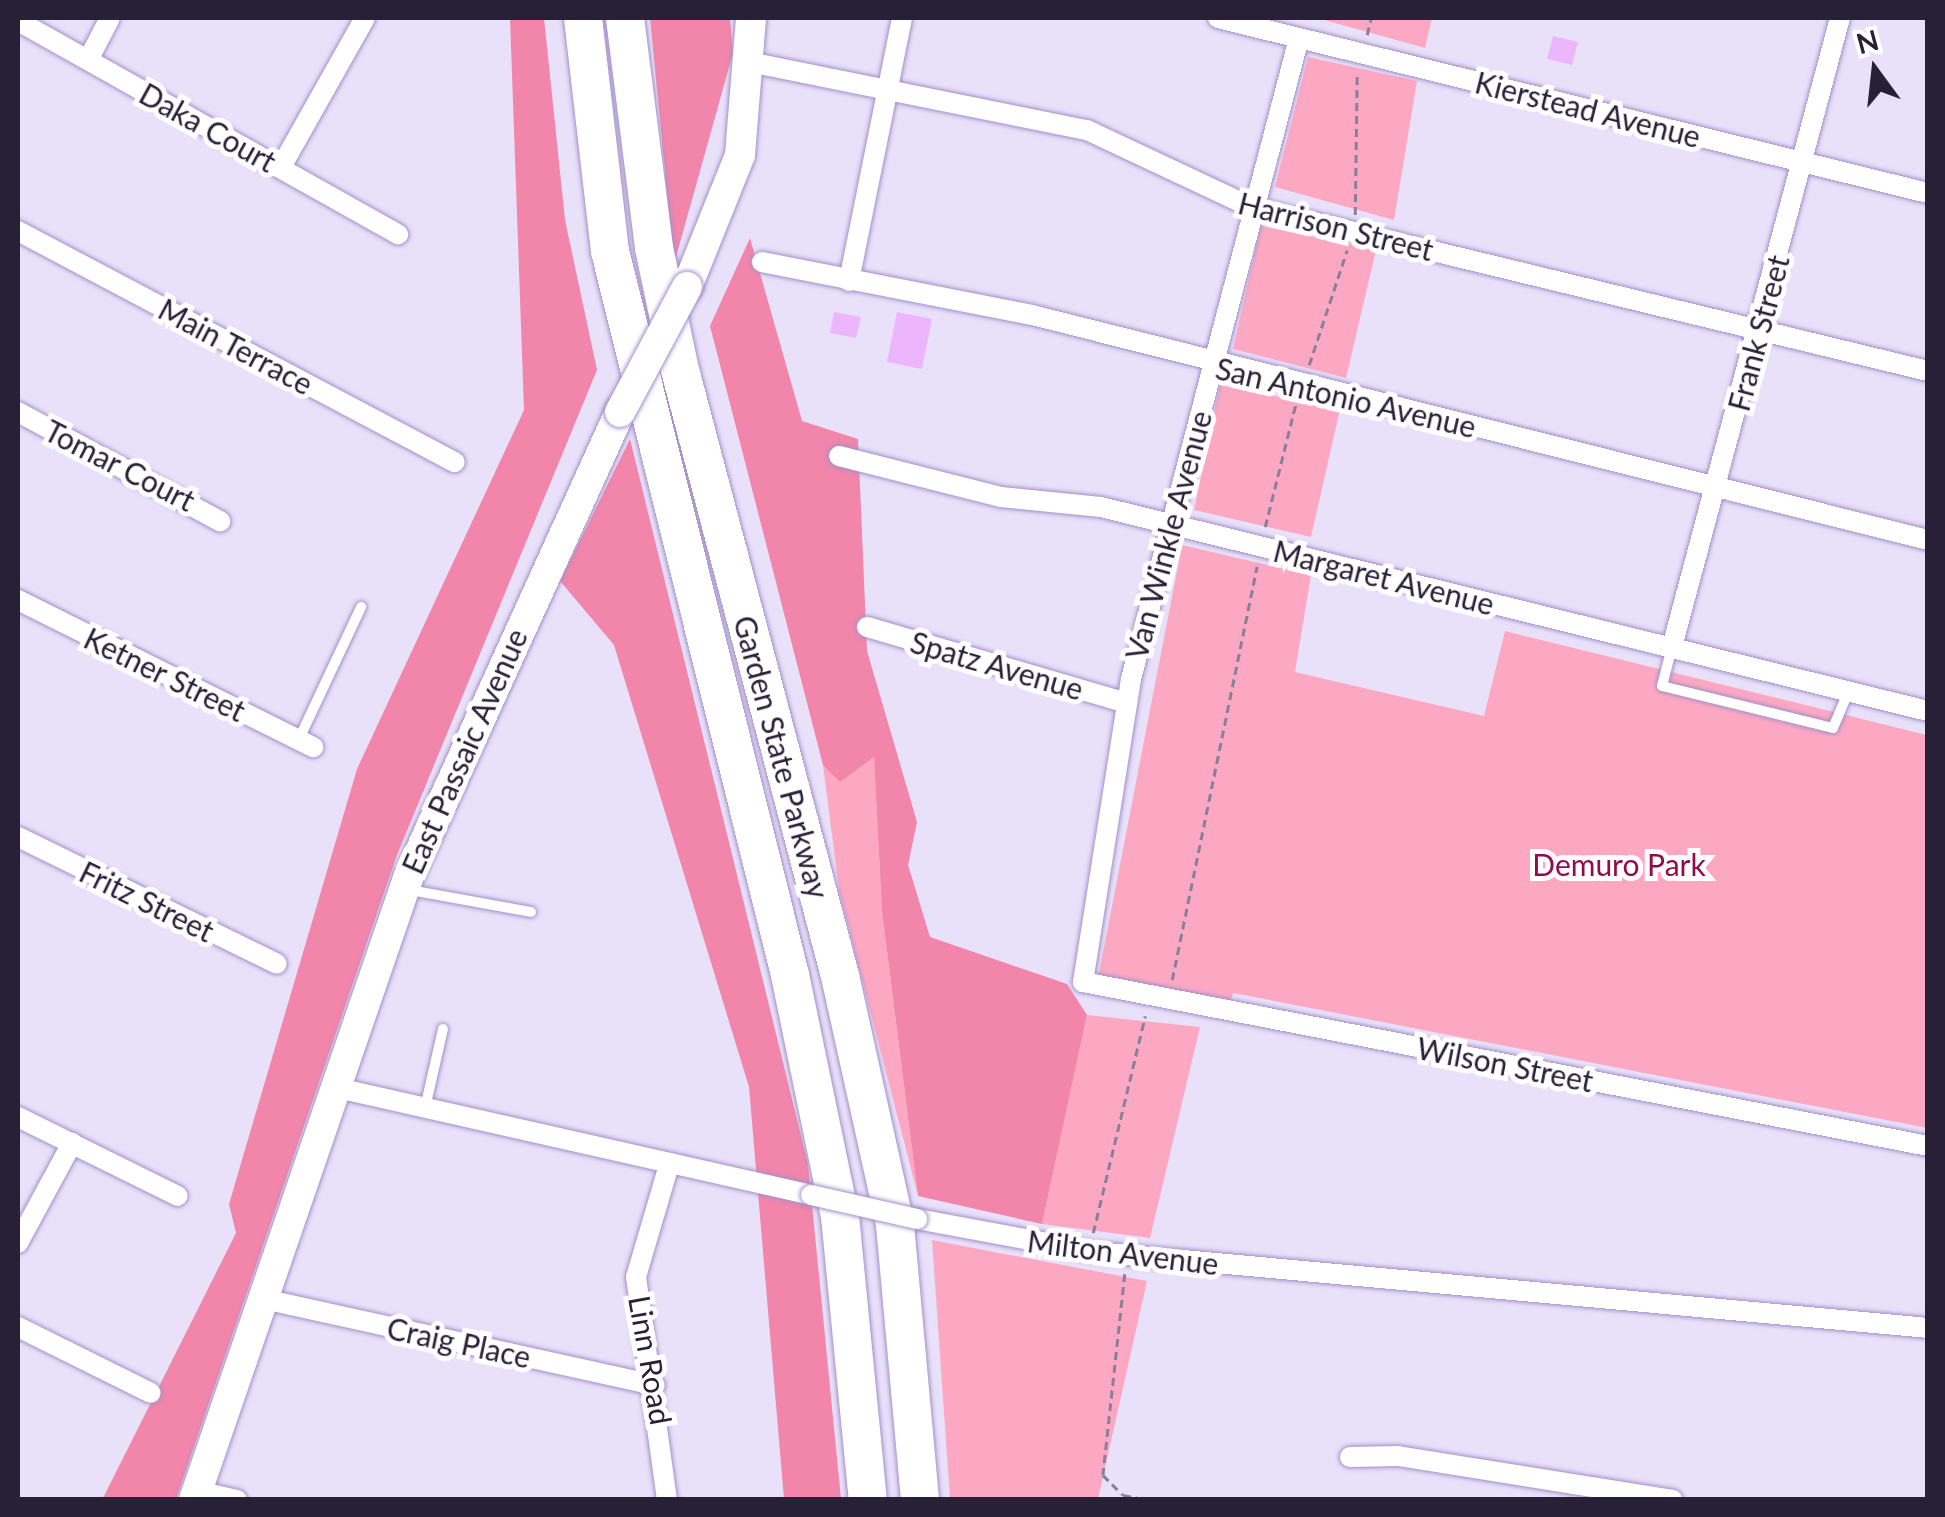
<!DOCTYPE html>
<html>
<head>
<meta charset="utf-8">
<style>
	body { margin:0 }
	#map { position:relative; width:1945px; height:1517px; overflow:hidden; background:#e9e1fa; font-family:Lato,sans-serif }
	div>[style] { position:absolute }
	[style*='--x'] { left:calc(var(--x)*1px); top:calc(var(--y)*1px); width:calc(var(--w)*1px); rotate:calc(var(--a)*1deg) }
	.green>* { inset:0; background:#fda8c3 }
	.forest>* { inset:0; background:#f285aa }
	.building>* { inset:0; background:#edb6fc }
	.path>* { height:2.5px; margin-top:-1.25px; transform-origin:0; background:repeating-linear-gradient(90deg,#888098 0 8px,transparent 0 13px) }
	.roads { filter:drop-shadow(0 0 2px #a290c9) drop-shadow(0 0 2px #a290c9) }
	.lane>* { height:10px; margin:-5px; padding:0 5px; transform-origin:5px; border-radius:5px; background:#fff }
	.street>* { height:20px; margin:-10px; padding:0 10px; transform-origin:10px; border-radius:10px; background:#fff }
	.secondary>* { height:30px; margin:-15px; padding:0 15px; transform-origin:15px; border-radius:15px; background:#fff }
	.highway>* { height:38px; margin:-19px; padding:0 19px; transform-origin:19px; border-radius:19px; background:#fff }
	.bridges { filter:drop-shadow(0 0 2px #a290c9) drop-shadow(0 0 2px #a290c9) }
	.street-bridge>* { height:20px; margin:-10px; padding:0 10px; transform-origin:10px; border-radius:10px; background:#fff }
	.secondary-bridge>* { height:30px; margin:-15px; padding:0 15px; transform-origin:15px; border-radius:15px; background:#fff }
	span { translate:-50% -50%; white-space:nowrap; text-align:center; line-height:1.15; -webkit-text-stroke:10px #fff; paint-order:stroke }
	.street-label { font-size:30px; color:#282037 }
	.park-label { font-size:30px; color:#920b4e }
	.frame { position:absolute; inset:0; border:20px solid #282037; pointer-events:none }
	.north { position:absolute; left:1825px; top:20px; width:100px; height:100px; -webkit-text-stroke:8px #fff; paint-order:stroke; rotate:345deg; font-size:28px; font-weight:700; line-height:40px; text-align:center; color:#282037 }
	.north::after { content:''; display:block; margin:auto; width:35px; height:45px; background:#282037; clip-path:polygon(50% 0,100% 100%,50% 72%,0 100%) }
</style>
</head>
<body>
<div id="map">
	<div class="green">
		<i style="clip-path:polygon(1317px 18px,1432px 18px,1425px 48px)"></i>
		<i style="clip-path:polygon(1308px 57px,1417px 81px,1394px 220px,1275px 187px)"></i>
		<i style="clip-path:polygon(1261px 226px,1376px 250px,1346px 378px,1233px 349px)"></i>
		<i style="clip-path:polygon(1220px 385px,1340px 409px,1311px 537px,1194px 510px)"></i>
		<i style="clip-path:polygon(1182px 545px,1311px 575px,1295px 672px,1484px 716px,1505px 631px,1927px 735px,1927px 1128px,1233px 993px,1230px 1003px,1098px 978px)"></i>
		<i style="clip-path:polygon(874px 755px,882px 912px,918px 1196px,839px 890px,823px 765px,841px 781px)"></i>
		<i style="clip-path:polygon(1087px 1015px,1200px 1027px,1150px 1238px,1042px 1224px)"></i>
		<i style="clip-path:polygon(932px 1240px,1147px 1281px,1098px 1499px,950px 1499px)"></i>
	</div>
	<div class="forest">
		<i style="clip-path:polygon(510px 18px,544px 18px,565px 220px,597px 370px,397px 855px,176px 1499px,102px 1500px,236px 1233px,229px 1204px,357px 769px,524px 410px)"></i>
		<i style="clip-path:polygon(650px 18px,730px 18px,733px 53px,674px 264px)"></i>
		<i style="clip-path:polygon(750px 238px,802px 421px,858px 439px,867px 651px,917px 822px,908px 865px,930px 937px,1067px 984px,1087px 1015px,1042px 1224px,918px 1196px,882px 912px,874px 757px,840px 782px,823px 765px,710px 326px)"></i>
		<i style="clip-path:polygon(630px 439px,808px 1164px,841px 1499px,784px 1499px,749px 1087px,614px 645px,560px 581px)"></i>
	</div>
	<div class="building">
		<i style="clip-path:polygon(1553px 36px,1578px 42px,1572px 65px,1547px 59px)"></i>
		<i style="clip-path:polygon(834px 312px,861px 317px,856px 338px,830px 333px)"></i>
		<i style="clip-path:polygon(897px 312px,932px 319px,922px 369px,887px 362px)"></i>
	</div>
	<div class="path">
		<i style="--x:1367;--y:35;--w:17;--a:-77"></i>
		<i style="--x:1355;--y:215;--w:142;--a:-89.2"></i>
		<i style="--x:1309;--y:365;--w:121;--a:-71.7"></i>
		<i style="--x:1265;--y:527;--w:128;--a:-76"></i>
		<i style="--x:1172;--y:980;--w:422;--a:-78.4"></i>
		<i style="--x:1093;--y:1233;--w:223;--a:-76.5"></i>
		<i style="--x:1125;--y:1274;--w:202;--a:96.2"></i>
		<i style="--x:1103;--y:1475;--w:28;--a:45"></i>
		<i style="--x:1123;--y:1495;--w:26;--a:11"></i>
	</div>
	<div class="roads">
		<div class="lane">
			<i style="--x:1672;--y:647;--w:40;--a:104.4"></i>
			<i style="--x:1662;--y:686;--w:176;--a:13.8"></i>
			<i style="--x:1833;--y:728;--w:39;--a:-67"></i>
			<i style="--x:299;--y:739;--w:146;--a:-64.8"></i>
			<i style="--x:410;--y:890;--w:123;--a:10.3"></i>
			<i style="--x:425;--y:1108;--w:81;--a:-77.2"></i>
		</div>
		<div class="street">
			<i style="--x:1218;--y:18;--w:731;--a:13.85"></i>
			<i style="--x:18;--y:21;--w:436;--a:29.3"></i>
			<i style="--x:1299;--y:38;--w:663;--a:104.69"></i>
			<i style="--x:1131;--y:679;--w:307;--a:99"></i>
			<i style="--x:1083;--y:982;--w:861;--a:10.98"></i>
			<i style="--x:88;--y:60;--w:47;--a:-62.4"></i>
			<i style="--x:754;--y:63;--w:340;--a:11.4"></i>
			<i style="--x:1087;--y:130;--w:181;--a:25.2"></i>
			<i style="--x:1251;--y:207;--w:697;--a:13.62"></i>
			<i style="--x:281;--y:167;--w:171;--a:-60.6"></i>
			<i style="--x:18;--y:231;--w:494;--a:27.9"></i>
			<i style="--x:762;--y:262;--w:275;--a:11.1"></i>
			<i style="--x:1032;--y:315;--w:924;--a:14.1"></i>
			<i style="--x:849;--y:281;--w:268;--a:-78.6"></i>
			<i style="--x:18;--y:412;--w:230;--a:28.4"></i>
			<i style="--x:839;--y:456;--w:167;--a:14.2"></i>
			<i style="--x:1001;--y:497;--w:100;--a:5.7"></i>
			<i style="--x:1101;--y:507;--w:852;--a:13.86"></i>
			<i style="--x:18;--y:600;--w:330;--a:26.5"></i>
			<i style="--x:867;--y:627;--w:271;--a:16.3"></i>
			<i style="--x:1672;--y:647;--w:651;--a:-75.05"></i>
			<i style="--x:18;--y:837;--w:288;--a:26.1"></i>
			<i style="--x:333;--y:1087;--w:490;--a:12.7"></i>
			<i style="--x:18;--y:1117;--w:178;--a:26.3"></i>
			<i style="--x:917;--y:1219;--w:181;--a:10.5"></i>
			<i style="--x:1095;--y:1252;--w:836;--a:5.21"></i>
			<i style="--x:18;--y:1243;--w:114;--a:-61.6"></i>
			<i style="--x:263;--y:1299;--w:401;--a:12.4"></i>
			<i style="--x:18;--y:1327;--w:148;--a:26.4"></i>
			<i style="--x:1350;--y:1457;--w:48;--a:-1.2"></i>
			<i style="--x:1398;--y:1456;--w:278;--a:9.1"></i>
			<i style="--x:197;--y:1491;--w:41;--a:12.7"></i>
			<i style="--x:667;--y:1500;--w:225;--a:-97.9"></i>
			<i style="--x:636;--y:1277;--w:117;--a:-73.6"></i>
		</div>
		<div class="secondary">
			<i style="--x:687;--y:287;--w:142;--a:-68.1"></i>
			<i style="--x:740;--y:155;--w:137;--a:-85.4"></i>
			<i style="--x:194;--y:1500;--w:658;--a:-71.01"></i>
			<i style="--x:408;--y:878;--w:512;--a:-65.54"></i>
		</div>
		<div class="highway">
			<i style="--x:583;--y:18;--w:235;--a:83.4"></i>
			<i style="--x:610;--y:251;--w:746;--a:76.04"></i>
			<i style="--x:790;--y:975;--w:246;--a:78.3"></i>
			<i style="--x:840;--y:1216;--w:285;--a:84.4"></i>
			<i style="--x:625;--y:18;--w:232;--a:82.8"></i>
			<i style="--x:654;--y:248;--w:125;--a:78"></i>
			<i style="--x:680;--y:370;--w:627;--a:75.21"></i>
			<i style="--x:840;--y:976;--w:255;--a:77.5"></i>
			<i style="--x:895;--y:1225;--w:276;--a:84.8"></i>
		</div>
	</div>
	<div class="bridges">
		<div class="street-bridge">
			<i style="--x:811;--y:1195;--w:109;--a:12.8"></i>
		</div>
		<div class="secondary-bridge">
			<i style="--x:620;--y:412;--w:142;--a:-61.8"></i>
		</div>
	</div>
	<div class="street-label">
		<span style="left:1588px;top:109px;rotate:14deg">Kierstead Avenue</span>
		<span style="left:208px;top:127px;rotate:29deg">Daka Court</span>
		<span style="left:1336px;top:226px;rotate:14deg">Harrison Street</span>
		<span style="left:1758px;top:333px;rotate:-75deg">Frank Street</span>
		<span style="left:236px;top:346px;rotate:28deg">Main Terrace</span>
		<span style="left:1346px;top:397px;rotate:13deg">San Antonio Avenue</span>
		<span style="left:120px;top:465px;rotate:27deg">Tomar Court</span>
		<span style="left:1168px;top:535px;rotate:-75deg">Van Winkle Avenue</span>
		<span style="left:1384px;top:577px;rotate:14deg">Margaret Avenue</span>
		<span style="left:997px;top:665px;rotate:16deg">Spatz Avenue</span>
		<span style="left:165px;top:674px;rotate:26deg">Ketner Street</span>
		<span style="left:464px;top:751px;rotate:-66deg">East Passaic Avenue</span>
		<span style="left:782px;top:757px;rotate:75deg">Garden State Parkway</span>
		<span style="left:147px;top:901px;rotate:26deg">Fritz Street</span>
		<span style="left:1505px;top:1064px;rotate:11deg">Wilson Street</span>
		<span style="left:1123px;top:1252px;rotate:7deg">Milton Avenue</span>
		<span style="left:459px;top:1342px;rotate:12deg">Craig Place</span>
		<span style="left:651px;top:1360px;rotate:80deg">Linn Road</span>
	</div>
	<div class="park-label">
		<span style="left:1619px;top:864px">Demuro Park</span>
	</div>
	<div class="frame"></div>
	<div class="north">N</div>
</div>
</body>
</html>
